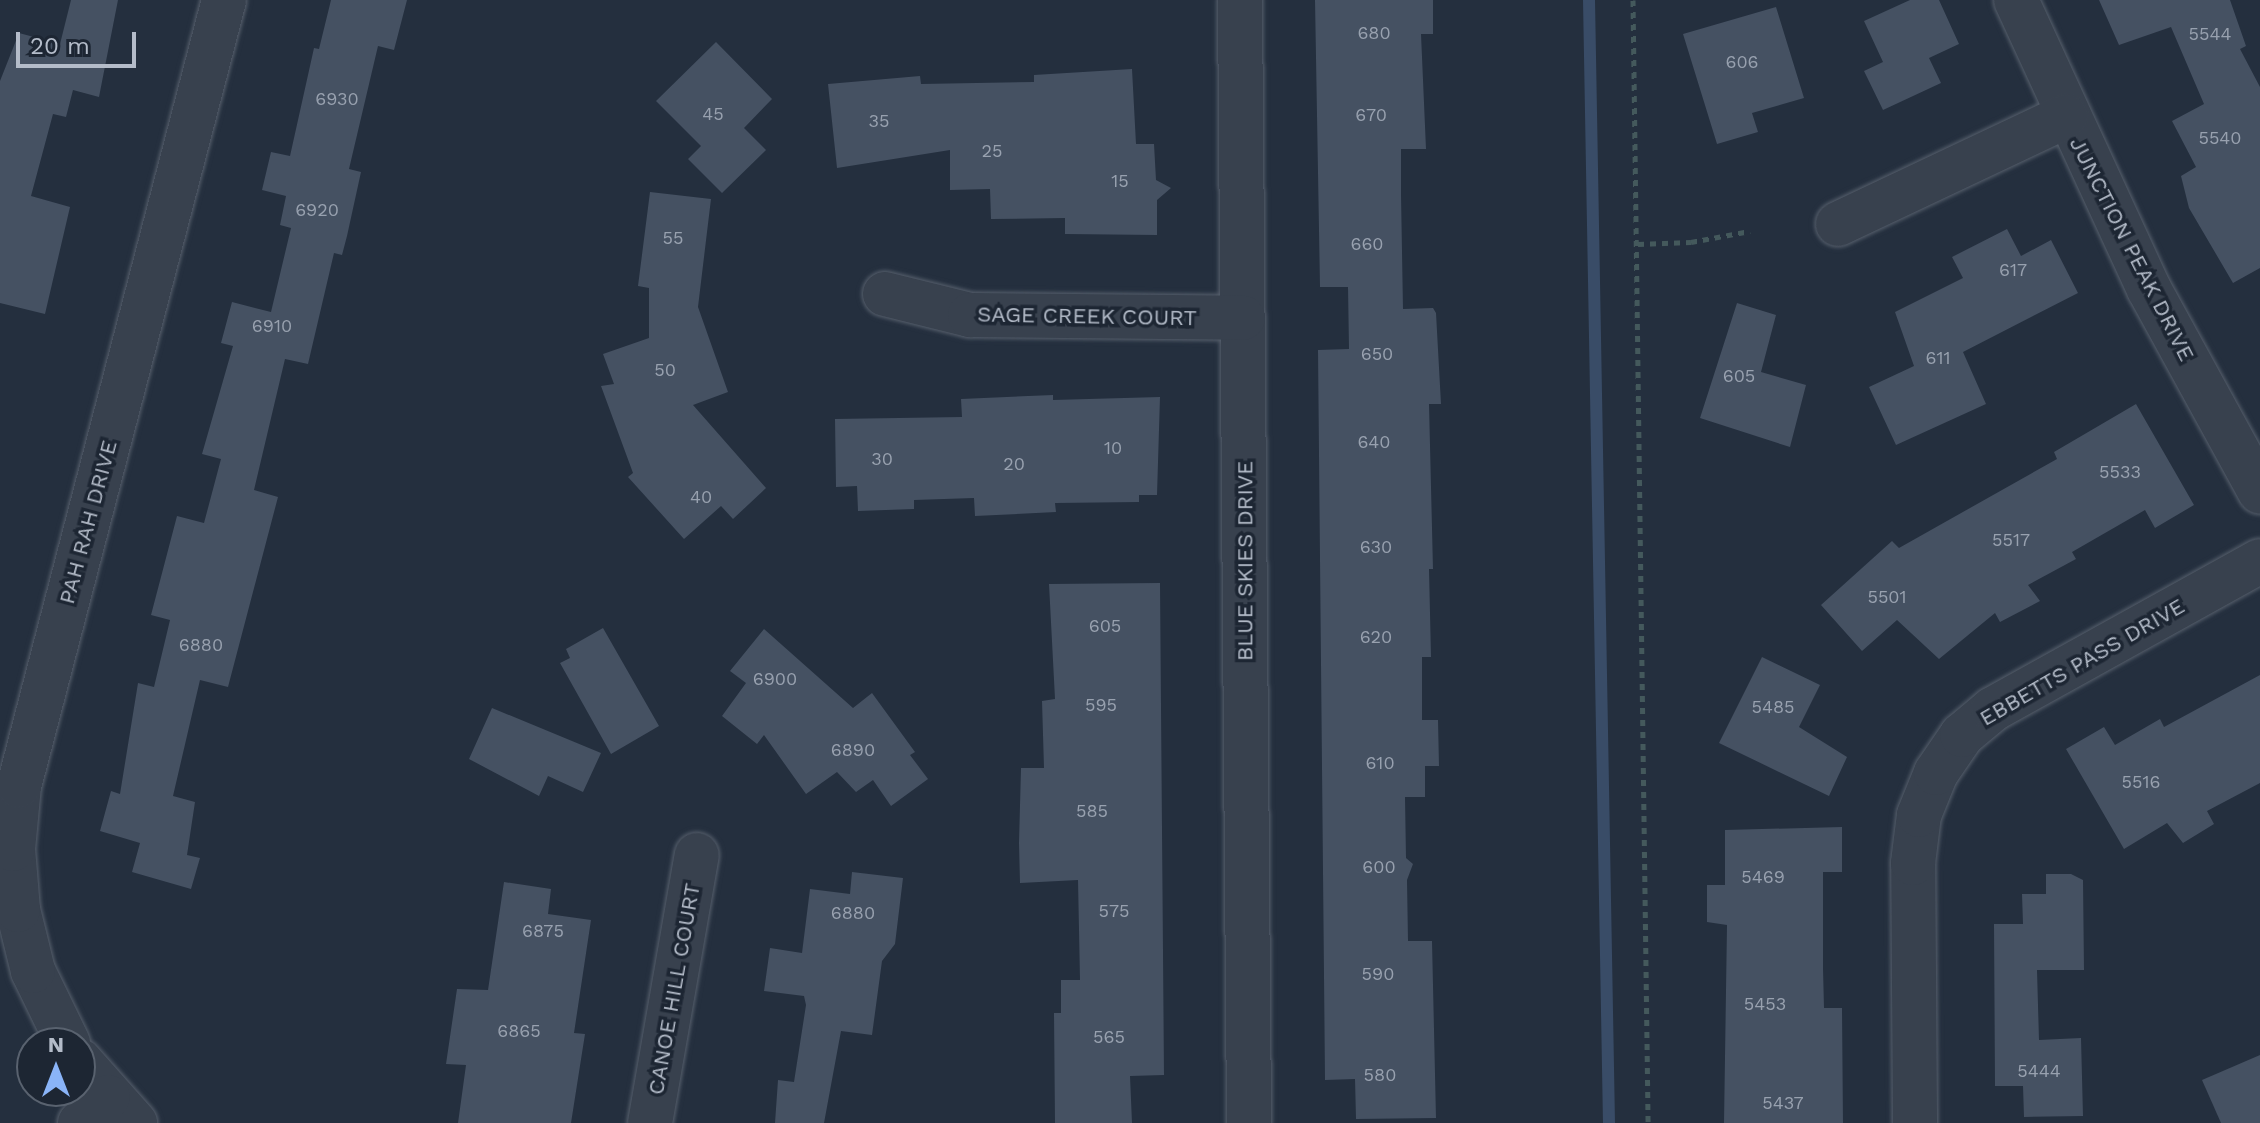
<!DOCTYPE html>
<html>
<head>
<meta charset="utf-8">
<style>
	body { margin:0 }
	#map { position:relative; width:2260px; height:1123px; overflow:hidden; background:#242f3e; font-family:"Work Sans",sans-serif }
	div>[style] { position:absolute }
	[style*='--x'] { left:calc(var(--x)*1px); top:calc(var(--y)*1px); width:calc(var(--w)*1px); rotate:calc(var(--a)*1deg) }
	.stream>* { height:12px; margin:-6px; padding:0 6px; transform-origin:6px; border-radius:6px; background:#394c67 }
	.building>* { inset:0; background:#455162 }
	.path>* { height:5px; margin-top:-2.5px; transform-origin:0; background:repeating-linear-gradient(90deg,#44595c 0 6px,transparent 0 12px) }
	.roads { filter:drop-shadow(0 0 2px #565f6c) drop-shadow(0 0 2px #565f6c) }
	.minor>* { height:44px; margin:-22px; padding:0 22px; transform-origin:22px; border-radius:22px; background:#38414e }
	span { translate:-50% -50%; white-space:nowrap; text-align:center; line-height:1.15; -webkit-text-stroke:7px #1d2633; paint-order:stroke }
	.number-label { font-size:18px; color:#98a1af }
	.number-label span { -webkit-text-stroke-width:0 }
	.street-label { font-size:22px; color:#b4bcc9 }
	.north { position:absolute; left:16px; top:1027px; width:80px; height:80px; box-sizing:border-box; background:#1d2633; border:2px solid #59626f; border-radius:50%; rotate:0deg; font-size:22px; font-weight:700; line-height:32px; text-align:center; color:#b4bcc9 }
	.north::after { content:''; display:block; margin:auto; width:28px; height:36px; background:#8ab4f8; clip-path:polygon(50% 0,100% 100%,50% 72%,0 100%) }
	.scale { position:absolute; left:16px; top:32px; width:120px; height:36px; box-sizing:border-box; border:4px solid #b4bcc9; border-top:0; padding-left:10px; font-size:24px; line-height:28px; white-space:nowrap; color:#b4bcc9; -webkit-text-stroke:6px #1d2633; paint-order:stroke }
</style>
</head>
<body>
<div id="map">
	<div class="stream">
		<i style="--x:1589;--y:0;--w:1123;--a:88.98"></i>
	</div>
	<div class="building">
		<i style="clip-path:polygon(71px 0,118px 0,99px 97px,73px 90px,66px 117px,53px 114px,31px 196px,70px 207px,45px 314px,0 303px,0 81px,19px 33px,60px 44px)"></i>
		<i style="clip-path:polygon(331px 0,407px 0,394px 50px,378px 46px,349px 169px,361px 172px,347px 236px,342px 255px,334px 253px,308px 364px,285px 359px,254px 490px,278px 497px,228px 687px,200px 680px,173px 796px,195px 802px,187px 855px,200px 858px,191px 889px,132px 872px,140px 843px,100px 831px,111px 791px,120px 794px,138px 683px,154px 687px,170px 620px,151px 615px,177px 516px,204px 523px,221px 459px,202px 454px,233px 346px,221px 343px,232px 302px,271px 312px,291px 228px,280px 225px,286px 196px,262px 190px,271px 152px,290px 156px,314px 48px,319px 49px)"></i>
		<i style="clip-path:polygon(1315px 0,1433px 0,1433px 34px,1421px 34px,1426px 149px,1401px 149px,1401px 194px,1403px 309px,1433px 308px,1436px 313px,1441px 404px,1429px 404px,1433px 569px,1429px 569px,1431px 657px,1422px 657px,1422px 720px,1438px 720px,1439px 766px,1425px 766px,1425px 797px,1405px 797px,1406px 858px,1413px 864px,1407px 880px,1408px 941px,1432px 941px,1436px 1118px,1356px 1119px,1355px 1079px,1325px 1080px,1318px 350px,1349px 349px,1348px 287px,1320px 287px)"></i>
		<i style="clip-path:polygon(1910px 0,1939px 0,1959px 44px,1929px 58px,1941px 83px,1883px 110px,1864px 71px,1883px 62px,1864px 21px)"></i>
		<i style="clip-path:polygon(2099px 0,2230px 0,2246px 46px,2240px 49px,2260px 87px,2260px 268px,2233px 283px,2189px 208px,2181px 176px,2196px 167px,2172px 121px,2204px 104px,2171px 27px,2119px 45px)"></i>
		<i style="clip-path:polygon(1776px 7px,1804px 98px,1752px 113px,1758px 132px,1717px 144px,1683px 34px)"></i>
		<i style="clip-path:polygon(716px 42px,772px 99px,744px 128px,766px 150px,722px 193px,688px 159px,701px 146px,656px 101px)"></i>
		<i style="clip-path:polygon(1132px 69px,1136px 144px,1154px 144px,1156px 180px,1171px 188px,1157px 200px,1157px 235px,1065px 234px,1065px 218px,991px 219px,990px 189px,950px 190px,950px 150px,837px 168px,828px 84px,920px 76px,921px 84px,1034px 82px,1034px 75px)"></i>
		<i style="clip-path:polygon(650px 192px,711px 199px,698px 307px,728px 392px,693px 405px,766px 488px,733px 519px,721px 506px,684px 539px,628px 477px,633px 473px,601px 386px,614px 384px,603px 354px,649px 338px,649px 288px,638px 286px)"></i>
		<i style="clip-path:polygon(2007px 229px,2021px 256px,2051px 240px,2078px 293px,1963px 352px,1986px 404px,1896px 445px,1869px 387px,1914px 366px,1895px 312px,1963px 278px,1952px 257px)"></i>
		<i style="clip-path:polygon(1737px 303px,1776px 315px,1761px 372px,1806px 385px,1790px 447px,1700px 418px)"></i>
		<i style="clip-path:polygon(1053px 395px,1053px 400px,1160px 397px,1157px 495px,1139px 495px,1139px 502px,1055px 503px,1056px 512px,975px 516px,974px 498px,914px 500px,914px 509px,858px 511px,857px 486px,836px 487px,835px 419px,962px 417px,961px 399px)"></i>
		<i style="clip-path:polygon(2136px 404px,2194px 505px,2155px 528px,2145px 510px,2072px 552px,2076px 559px,2028px 585px,2040px 601px,2000px 622px,1995px 613px,1939px 659px,1897px 620px,1862px 651px,1821px 605px,1892px 541px,1899px 548px,2057px 459px,2054px 452px)"></i>
		<i style="clip-path:polygon(1160px 583px,1164px 1075px,1130px 1076px,1132px 1123px,1055px 1123px,1054px 1013px,1061px 1013px,1061px 980px,1080px 980px,1078px 880px,1020px 883px,1019px 843px,1021px 768px,1044px 768px,1042px 701px,1055px 699px,1049px 584px)"></i>
		<i style="clip-path:polygon(603px 628px,659px 726px,611px 754px,560px 663px,570px 658px,566px 649px)"></i>
		<i style="clip-path:polygon(764px 629px,853px 708px,872px 693px,915px 752px,910px 755px,928px 779px,891px 806px,873px 780px,856px 792px,837px 772px,806px 794px,764px 735px,757px 744px,722px 716px,746px 683px,730px 671px)"></i>
		<i style="clip-path:polygon(1762px 657px,1820px 685px,1799px 727px,1847px 757px,1829px 796px,1719px 743px)"></i>
		<i style="clip-path:polygon(2260px 675px,2260px 783px,2207px 811px,2214px 824px,2183px 843px,2167px 823px,2124px 849px,2066px 749px,2104px 727px,2115px 745px,2160px 719px,2164px 727px)"></i>
		<i style="clip-path:polygon(492px 708px,601px 753px,583px 792px,548px 776px,539px 796px,469px 759px)"></i>
		<i style="clip-path:polygon(1842px 827px,1842px 872px,1823px 872px,1823px 968px,1824px 1008px,1842px 1008px,1843px 1123px,1724px 1123px,1727px 925px,1707px 922px,1707px 885px,1725px 885px,1725px 830px)"></i>
		<i style="clip-path:polygon(852px 872px,903px 878px,895px 944px,882px 961px,872px 1035px,841px 1031px,824px 1123px,775px 1123px,778px 1080px,794px 1082px,806px 1005px,804px 996px,764px 991px,770px 948px,802px 953px,810px 889px,850px 894px)"></i>
		<i style="clip-path:polygon(2046px 874px,2071px 874px,2083px 880px,2084px 970px,2037px 970px,2039px 1040px,2081px 1038px,2083px 1116px,2024px 1117px,2023px 1086px,1995px 1086px,1994px 924px,2023px 924px,2022px 894px,2046px 894px)"></i>
		<i style="clip-path:polygon(504px 882px,551px 889px,548px 914px,591px 920px,574px 1033px,585px 1034px,571px 1123px,458px 1123px,466px 1065px,446px 1064px,457px 989px,488px 990px)"></i>
		<i style="clip-path:polygon(2260px 1055px,2260px 1123px,2221px 1123px,2202px 1080px)"></i>
	</div>
	<div class="path">
		<i style="--x:1633;--y:0;--w:1123;--a:89.23"></i>
		<i style="--x:1638;--y:244;--w:53;--a:-2.2"></i>
		<i style="--x:1691;--y:242;--w:60;--a:-10.6"></i>
	</div>
	<div class="roads">
		<div class="minor">
			<i style="--x:1240;--y:0;--w:1123;--a:89.54"></i>
			<i style="--x:2016;--y:0;--w:318;--a:65.3"></i>
			<i style="--x:2149;--y:289;--w:231;--a:61.3"></i>
			<i style="--x:1838;--y:224;--w:252;--a:-25.3"></i>
			<i style="--x:885;--y:294;--w:88;--a:13.9"></i>
			<i style="--x:970;--y:315;--w:273;--a:0.6"></i>
			<i style="--x:68;--y:1043;--w:80;--a:-115.9"></i>
			<i style="--x:33;--y:971;--w:63;--a:-103.8"></i>
			<i style="--x:18;--y:910;--w:61;--a:-94.7"></i>
			<i style="--x:13;--y:849;--w:63;--a:-84.6"></i>
			<i style="--x:19;--y:786;--w:812;--a:-75.38"></i>
			<i style="--x:80;--y:1061;--w:83;--a:48.4"></i>
			<i style="--x:80;--y:1123;--w:38;--a:-43"></i>
			<i style="--x:650;--y:1123;--w:272;--a:-80.1"></i>
			<i style="--x:1915;--y:1123;--w:260;--a:-90.4"></i>
			<i style="--x:1913;--y:863;--w:48;--a:-82.9"></i>
			<i style="--x:1919;--y:815;--w:45;--a:-68"></i>
			<i style="--x:1936;--y:773;--w:46;--a:-55.6"></i>
			<i style="--x:1962;--y:735;--w:40;--a:-40"></i>
			<i style="--x:1993;--y:709;--w:305;--a:-29"></i>
		</div>
	</div>
	<div class="number-label">
		<span style="left:1374px;top:33px">680</span>
		<span style="left:2210px;top:34px">5544</span>
		<span style="left:1742px;top:62px">606</span>
		<span style="left:337px;top:99px">6930</span>
		<span style="left:713px;top:114px">45</span>
		<span style="left:1371px;top:115px">670</span>
		<span style="left:879px;top:121px">35</span>
		<span style="left:2220px;top:138px">5540</span>
		<span style="left:992px;top:151px">25</span>
		<span style="left:1120px;top:181px">15</span>
		<span style="left:317px;top:210px">6920</span>
		<span style="left:673px;top:238px">55</span>
		<span style="left:1367px;top:244px">660</span>
		<span style="left:2013px;top:270px">617</span>
		<span style="left:272px;top:326px">6910</span>
		<span style="left:1377px;top:354px">650</span>
		<span style="left:1938px;top:358px">611</span>
		<span style="left:665px;top:370px">50</span>
		<span style="left:1739px;top:376px">605</span>
		<span style="left:1374px;top:442px">640</span>
		<span style="left:1113px;top:448px">10</span>
		<span style="left:882px;top:459px">30</span>
		<span style="left:1014px;top:464px">20</span>
		<span style="left:2120px;top:472px">5533</span>
		<span style="left:701px;top:497px">40</span>
		<span style="left:2011px;top:540px">5517</span>
		<span style="left:1376px;top:547px">630</span>
		<span style="left:1887px;top:597px">5501</span>
		<span style="left:1105px;top:626px">605</span>
		<span style="left:1376px;top:637px">620</span>
		<span style="left:201px;top:645px">6880</span>
		<span style="left:775px;top:679px">6900</span>
		<span style="left:1101px;top:705px">595</span>
		<span style="left:1773px;top:707px">5485</span>
		<span style="left:853px;top:750px">6890</span>
		<span style="left:1380px;top:763px">610</span>
		<span style="left:2141px;top:782px">5516</span>
		<span style="left:1092px;top:811px">585</span>
		<span style="left:1379px;top:867px">600</span>
		<span style="left:1763px;top:877px">5469</span>
		<span style="left:1114px;top:911px">575</span>
		<span style="left:853px;top:913px">6880</span>
		<span style="left:543px;top:931px">6875</span>
		<span style="left:1378px;top:974px">590</span>
		<span style="left:1765px;top:1004px">5453</span>
		<span style="left:519px;top:1031px">6865</span>
		<span style="left:1109px;top:1037px">565</span>
		<span style="left:2039px;top:1071px">5444</span>
		<span style="left:1380px;top:1075px">580</span>
		<span style="left:1783px;top:1103px">5437</span>
	</div>
	<div class="street-label">
		<span style="left:2132px;top:249px;rotate:63deg">JUNCTION PEAK DRIVE</span>
		<span style="left:1087px;top:316px;rotate:1deg">SAGE CREEK COURT</span>
		<span style="left:88px;top:522px;rotate:-75deg">PAH RAH DRIVE</span>
		<span style="left:1245px;top:561px;rotate:-90deg">BLUE SKIES DRIVE</span>
		<span style="left:2082px;top:662px;rotate:-30deg">EBBETTS PASS DRIVE</span>
		<span style="left:674px;top:989px;rotate:-80deg">CANOE HILL COURT</span>
	</div>
	<div class="north">N</div>
	<div class="scale">20 m</div>
</div>
</body>
</html>
